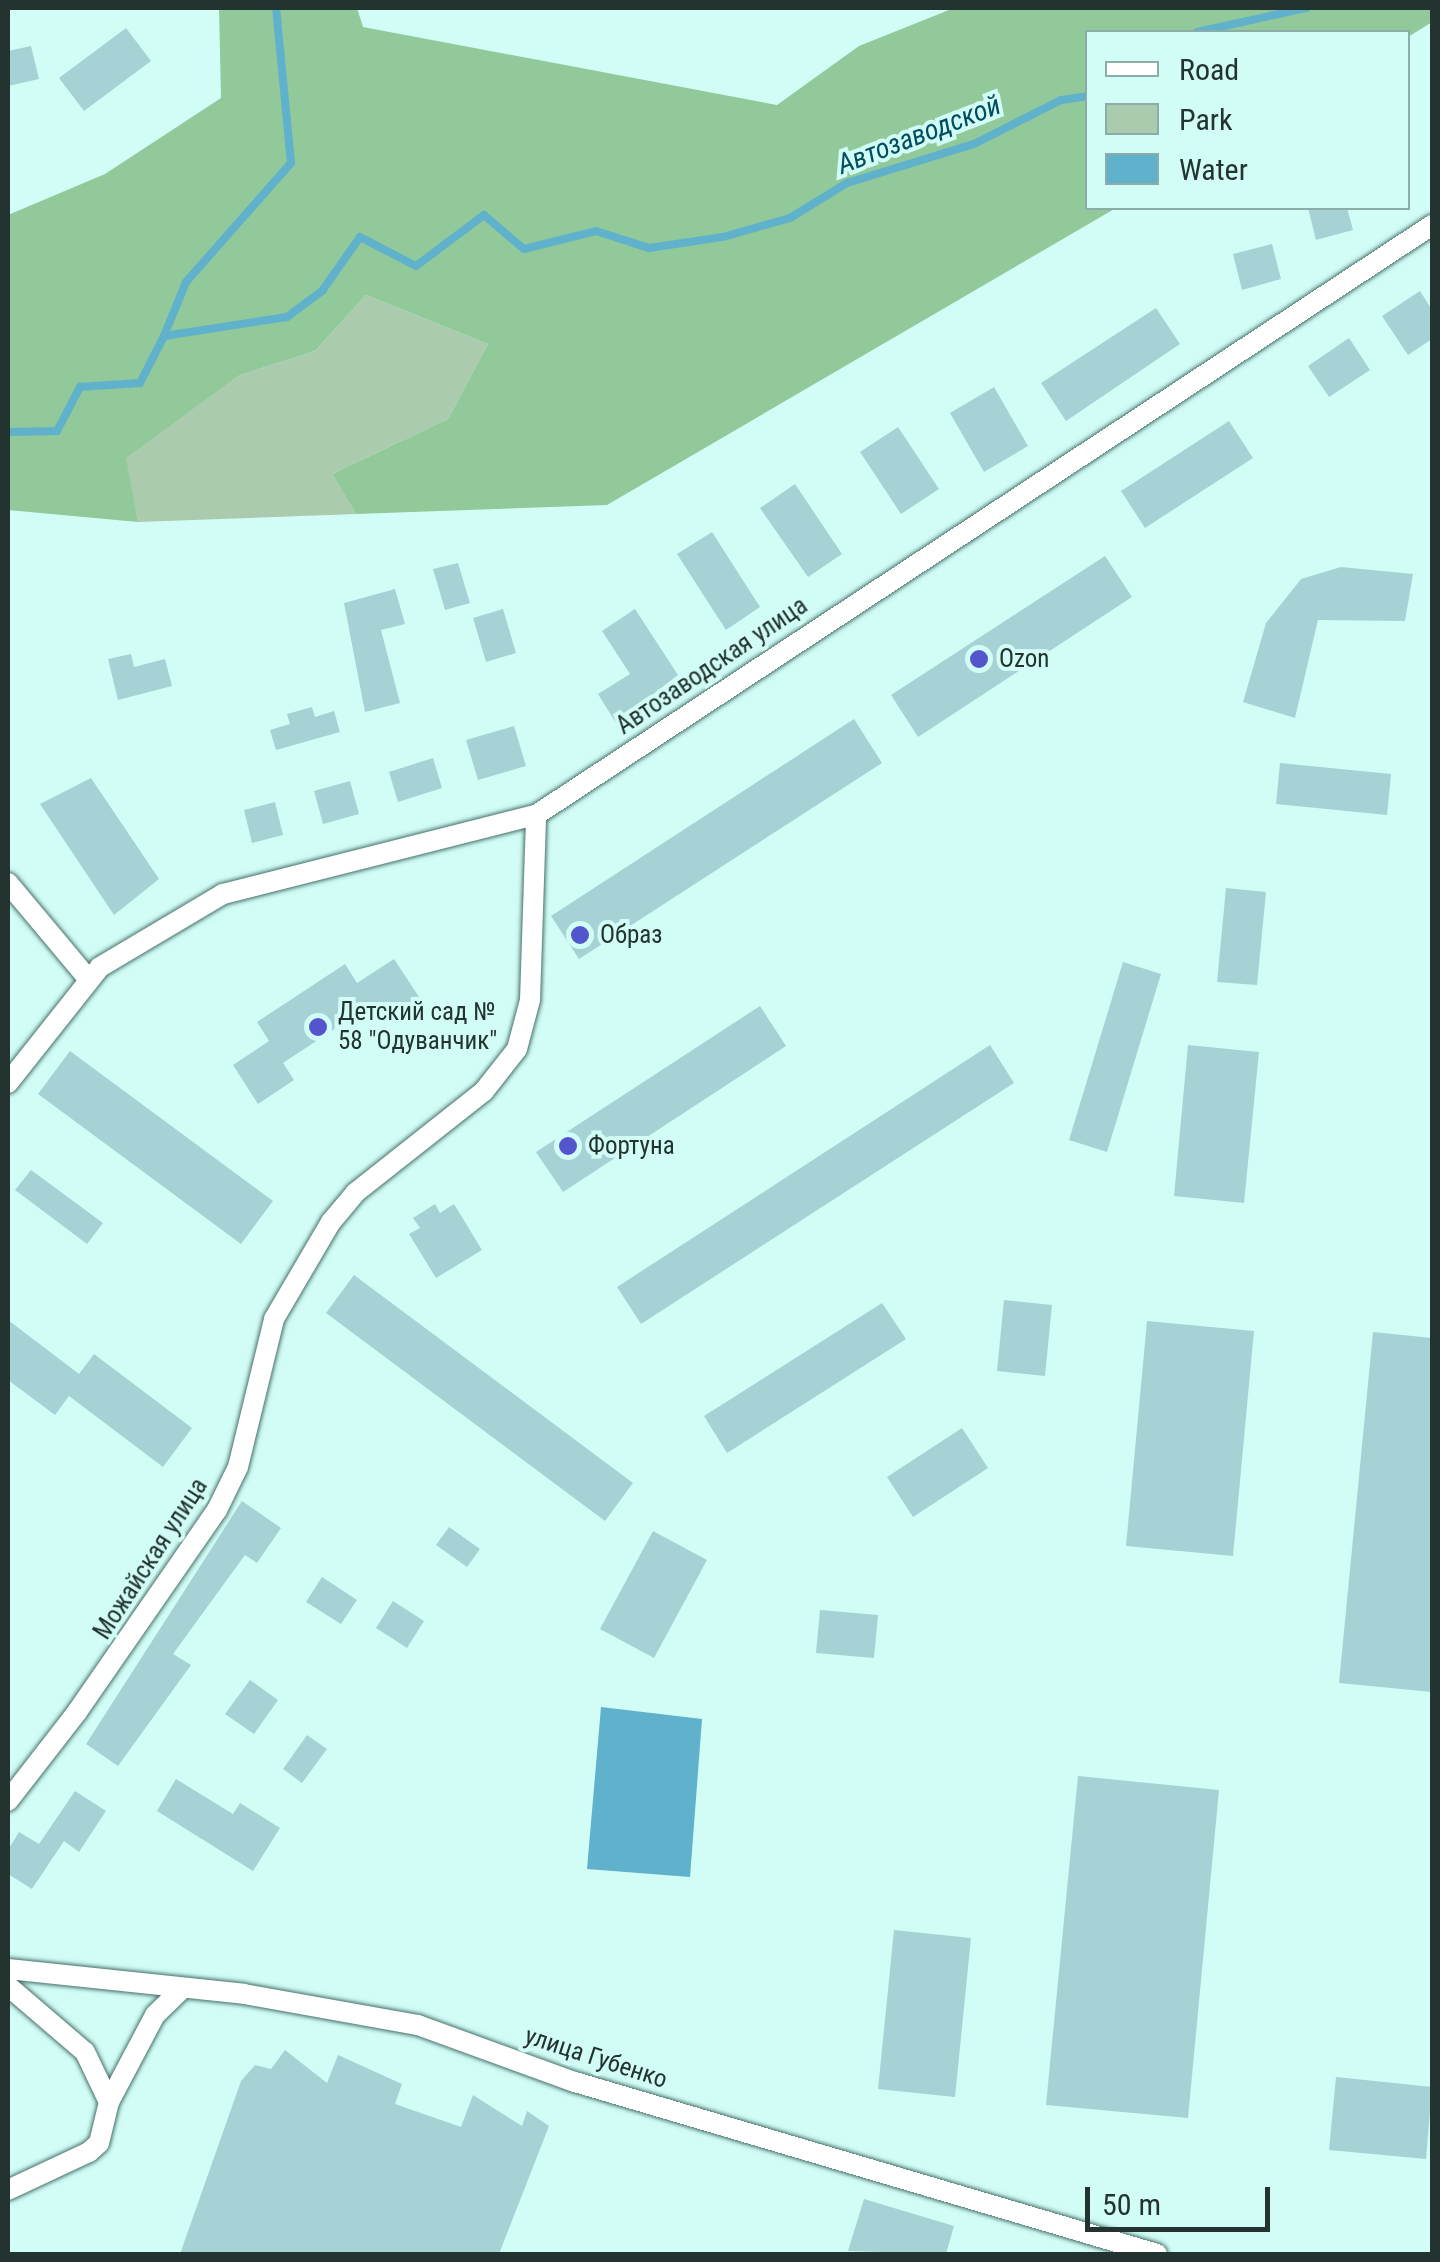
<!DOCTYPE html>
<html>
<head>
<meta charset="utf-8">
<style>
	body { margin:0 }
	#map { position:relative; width:1440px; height:2262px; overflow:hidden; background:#d1fdf6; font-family:"Roboto Condensed",sans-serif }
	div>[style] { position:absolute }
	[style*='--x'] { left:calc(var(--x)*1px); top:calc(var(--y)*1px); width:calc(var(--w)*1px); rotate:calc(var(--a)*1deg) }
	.green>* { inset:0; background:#aacbae }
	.forest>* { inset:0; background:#92c99a }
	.water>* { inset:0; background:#60b1cb }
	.stream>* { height:8px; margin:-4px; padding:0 4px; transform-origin:4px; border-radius:4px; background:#60b1cb }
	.building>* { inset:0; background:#a6d2d6 }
	.roads { filter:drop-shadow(0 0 2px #47706a) drop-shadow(0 0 2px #47706a) }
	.minor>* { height:20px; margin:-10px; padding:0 10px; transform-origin:10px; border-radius:10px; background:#fff }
	.dots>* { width:28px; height:28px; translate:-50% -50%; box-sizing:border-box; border:5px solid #d1fdf6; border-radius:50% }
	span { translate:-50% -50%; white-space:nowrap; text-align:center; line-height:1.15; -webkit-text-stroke:8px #d1fdf6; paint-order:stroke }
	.poi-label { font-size:25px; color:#223330 }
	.left { translate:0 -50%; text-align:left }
	.street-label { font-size:25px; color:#223330 }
	.water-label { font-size:28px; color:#024d60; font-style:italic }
	.frame { position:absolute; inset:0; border:10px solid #223330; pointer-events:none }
	.legend { position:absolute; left:1085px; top:30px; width:325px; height:180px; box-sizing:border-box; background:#d1fdf6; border:2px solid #8baca7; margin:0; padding:12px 18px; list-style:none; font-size:30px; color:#223330 }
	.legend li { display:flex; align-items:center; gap:20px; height:50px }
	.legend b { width:50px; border:2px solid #8baca7 }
	.scale { position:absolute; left:1085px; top:2187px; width:185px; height:45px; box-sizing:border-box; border:5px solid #223330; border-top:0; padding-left:12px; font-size:30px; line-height:35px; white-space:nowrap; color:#223330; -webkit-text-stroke:8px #d1fdf6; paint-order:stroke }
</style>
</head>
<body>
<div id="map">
	<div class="green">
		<i style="clip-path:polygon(366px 295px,488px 344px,448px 419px,332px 474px,356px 514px,138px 522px,125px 458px,240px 375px,315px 351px)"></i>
	</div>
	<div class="forest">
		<i style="clip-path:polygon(219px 8px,357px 8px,363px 27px,777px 105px,859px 46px,954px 8px,1432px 8px,1432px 22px,1408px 37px,1088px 32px,1088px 208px,1116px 208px,607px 505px,356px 514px,332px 474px,448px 419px,488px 344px,366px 295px,315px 351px,240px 375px,126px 458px,138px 522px,8px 510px,8px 215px,105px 174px,221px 98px)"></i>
	</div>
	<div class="water">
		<i style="clip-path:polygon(601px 1707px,702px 1719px,690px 1877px,587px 1869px)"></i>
	</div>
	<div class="stream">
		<i style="--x:1197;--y:32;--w:112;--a:-12.4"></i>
		<i style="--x:164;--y:336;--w:58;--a:-67.8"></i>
		<i style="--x:186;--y:282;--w:159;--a:-48.6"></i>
		<i style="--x:291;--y:163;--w:156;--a:-95.5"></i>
		<i style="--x:8;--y:432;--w:49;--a:-1.2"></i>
		<i style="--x:57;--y:431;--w:50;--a:-62.4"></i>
		<i style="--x:80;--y:387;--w:60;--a:-3.8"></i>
		<i style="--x:140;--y:383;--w:53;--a:-62.9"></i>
		<i style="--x:164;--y:336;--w:124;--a:-8.8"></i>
		<i style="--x:287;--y:317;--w:44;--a:-36.6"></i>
		<i style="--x:322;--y:291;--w:66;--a:-54.9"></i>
		<i style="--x:360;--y:237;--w:63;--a:27.4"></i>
		<i style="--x:416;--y:266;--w:85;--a:-36.9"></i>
		<i style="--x:484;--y:215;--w:52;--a:40.4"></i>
		<i style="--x:524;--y:249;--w:74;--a:-14"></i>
		<i style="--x:596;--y:231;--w:56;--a:17.8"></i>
		<i style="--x:649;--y:248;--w:75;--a:-8.5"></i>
		<i style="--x:723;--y:237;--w:70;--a:-15.8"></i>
		<i style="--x:790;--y:218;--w:67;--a:-31.6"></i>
		<i style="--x:847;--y:183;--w:133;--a:-17.1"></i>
		<i style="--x:974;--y:144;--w:97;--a:-26.8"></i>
		<i style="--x:1061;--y:100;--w:27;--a:-8"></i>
	</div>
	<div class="building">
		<i style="clip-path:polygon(126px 28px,151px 61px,84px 111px,59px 78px)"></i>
		<i style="clip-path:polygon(31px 46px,39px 79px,8px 86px,8px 51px)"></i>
		<i style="clip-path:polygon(1308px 208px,1347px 208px,1353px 230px,1316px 240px)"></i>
		<i style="clip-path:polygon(1272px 244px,1281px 279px,1242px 290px,1233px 254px)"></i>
		<i style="clip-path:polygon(1420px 291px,1432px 310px,1432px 339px,1408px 355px,1382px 316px)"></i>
		<i style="clip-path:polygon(1156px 308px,1180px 344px,1066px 421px,1041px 383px)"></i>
		<i style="clip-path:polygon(1349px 338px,1370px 370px,1329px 397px,1308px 366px)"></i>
		<i style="clip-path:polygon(994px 387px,1028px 446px,984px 472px,950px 413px)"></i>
		<i style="clip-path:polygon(1229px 421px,1253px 458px,1145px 528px,1121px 491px)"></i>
		<i style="clip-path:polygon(898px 427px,939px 489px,901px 514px,860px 452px)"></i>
		<i style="clip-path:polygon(795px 484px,842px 554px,808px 577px,760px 508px)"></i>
		<i style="clip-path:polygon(712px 532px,760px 607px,726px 630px,677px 554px)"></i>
		<i style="clip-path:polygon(1105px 556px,1132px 597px,918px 737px,891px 695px)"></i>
		<i style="clip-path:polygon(458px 563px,470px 603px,445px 610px,433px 569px)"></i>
		<i style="clip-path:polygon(1341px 567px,1413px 574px,1405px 621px,1318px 620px,1295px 718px,1243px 702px,1266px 623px,1301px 579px)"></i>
		<i style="clip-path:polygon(395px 589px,405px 624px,381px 630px,400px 703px,365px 712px,344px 603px)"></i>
		<i style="clip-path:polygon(503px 609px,516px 653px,486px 662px,473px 618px)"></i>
		<i style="clip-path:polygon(635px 609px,678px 675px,616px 723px,598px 694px,630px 674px,602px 631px)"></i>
		<i style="clip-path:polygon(131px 654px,134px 667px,165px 659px,172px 686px,118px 700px,108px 659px)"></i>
		<i style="clip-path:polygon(312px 707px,315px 717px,334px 711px,340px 732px,276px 750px,270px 730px,290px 724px,287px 714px)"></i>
		<i style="clip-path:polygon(854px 719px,882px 763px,579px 959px,551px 916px)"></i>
		<i style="clip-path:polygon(514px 726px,526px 766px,478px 780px,466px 740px)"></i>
		<i style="clip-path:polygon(433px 758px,442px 788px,398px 802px,389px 772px)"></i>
		<i style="clip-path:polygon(1280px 763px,1391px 774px,1387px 815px,1276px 804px)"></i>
		<i style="clip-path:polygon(91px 778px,159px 879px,114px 915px,40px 804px)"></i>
		<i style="clip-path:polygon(350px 781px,359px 814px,323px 824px,314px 791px)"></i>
		<i style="clip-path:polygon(275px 802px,283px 835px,252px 843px,244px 810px)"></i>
		<i style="clip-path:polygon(1226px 888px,1266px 892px,1257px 985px,1217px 982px)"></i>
		<i style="clip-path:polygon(394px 959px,421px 1000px,384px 1024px,371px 1005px,283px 1063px,294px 1080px,258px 1104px,233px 1065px,269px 1041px,257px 1022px,345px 964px,357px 983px)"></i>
		<i style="clip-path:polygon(1123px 962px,1161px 974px,1107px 1152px,1069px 1140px)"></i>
		<i style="clip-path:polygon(760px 1006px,786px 1046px,563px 1192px,536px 1152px)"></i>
		<i style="clip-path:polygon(990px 1045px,1014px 1083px,641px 1324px,617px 1287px)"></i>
		<i style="clip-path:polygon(1188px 1045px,1259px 1052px,1244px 1203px,1174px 1196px)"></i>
		<i style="clip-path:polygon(70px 1051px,273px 1201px,241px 1244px,38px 1094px)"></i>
		<i style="clip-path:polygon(31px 1170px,103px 1223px,87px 1244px,15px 1190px)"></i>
		<i style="clip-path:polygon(435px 1204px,440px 1213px,454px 1204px,482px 1250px,436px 1278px,409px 1234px,420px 1228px,413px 1218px)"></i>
		<i style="clip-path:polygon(354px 1275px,633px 1483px,605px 1521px,326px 1313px)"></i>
		<i style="clip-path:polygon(1004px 1300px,1052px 1305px,1045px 1376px,997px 1371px)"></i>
		<i style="clip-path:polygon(882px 1303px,906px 1339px,727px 1453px,704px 1416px)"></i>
		<i style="clip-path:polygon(8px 1320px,79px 1374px,94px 1354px,192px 1428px,163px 1467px,69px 1396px,55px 1415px,8px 1380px)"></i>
		<i style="clip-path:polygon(1147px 1321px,1254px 1331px,1233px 1556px,1126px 1546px)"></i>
		<i style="clip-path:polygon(1373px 1332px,1432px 1338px,1432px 1692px,1339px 1683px)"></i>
		<i style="clip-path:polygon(962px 1428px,988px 1468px,913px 1517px,887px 1477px)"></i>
		<i style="clip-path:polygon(242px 1501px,281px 1528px,257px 1563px,245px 1555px,173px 1654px,191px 1665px,118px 1766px,86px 1744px)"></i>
		<i style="clip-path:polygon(449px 1527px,480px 1549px,467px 1567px,436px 1545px)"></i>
		<i style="clip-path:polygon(653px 1531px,707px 1560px,654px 1658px,600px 1629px)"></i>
		<i style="clip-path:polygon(322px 1577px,357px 1600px,341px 1624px,306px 1602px)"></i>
		<i style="clip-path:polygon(393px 1601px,424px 1621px,407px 1648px,376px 1628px)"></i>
		<i style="clip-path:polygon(820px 1610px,878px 1615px,874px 1658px,816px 1653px)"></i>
		<i style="clip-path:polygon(250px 1680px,278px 1700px,254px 1734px,225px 1714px)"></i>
		<i style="clip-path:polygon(307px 1735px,327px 1749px,302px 1783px,283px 1769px)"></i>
		<i style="clip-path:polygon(1078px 1776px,1219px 1790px,1188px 2118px,1046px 2105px)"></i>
		<i style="clip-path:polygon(176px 1779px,233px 1814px,240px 1803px,280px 1828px,253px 1871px,157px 1811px)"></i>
		<i style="clip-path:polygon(75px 1791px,106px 1811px,79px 1852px,64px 1841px,32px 1889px,8px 1874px,8px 1850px,19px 1832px,39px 1844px)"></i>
		<i style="clip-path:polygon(894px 1930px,971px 1938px,955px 2097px,878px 2089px)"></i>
		<i style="clip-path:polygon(285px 2050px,327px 2083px,338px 2055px,402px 2084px,395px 2104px,461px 2127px,473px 2095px,522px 2126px,527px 2111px,549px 2126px,499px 2254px,180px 2254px,241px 2081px,255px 2065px,271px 2069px)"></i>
		<i style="clip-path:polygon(1336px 2077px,1432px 2087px,1426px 2159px,1329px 2150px)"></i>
		<i style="clip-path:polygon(864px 2199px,954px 2226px,946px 2254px,848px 2251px)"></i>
	</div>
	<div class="roads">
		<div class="minor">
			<i style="--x:8;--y:883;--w:126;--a:50.1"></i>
			<i style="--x:8;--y:1083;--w:148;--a:-51.6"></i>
			<i style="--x:100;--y:967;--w:143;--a:-30.7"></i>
			<i style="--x:223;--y:894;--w:323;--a:-14.2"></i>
			<i style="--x:536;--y:815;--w:1073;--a:-33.36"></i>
			<i style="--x:8;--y:1801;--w:113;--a:-52.2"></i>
			<i style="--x:77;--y:1712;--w:246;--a:-55.3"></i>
			<i style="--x:217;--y:1510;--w:48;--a:-64"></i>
			<i style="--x:238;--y:1467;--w:152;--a:-76.3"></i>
			<i style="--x:274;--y:1319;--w:113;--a:-59.6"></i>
			<i style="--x:331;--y:1222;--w:38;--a:-50"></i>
			<i style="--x:355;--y:1193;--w:164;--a:-38.3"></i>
			<i style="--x:484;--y:1091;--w:53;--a:-51.8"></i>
			<i style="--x:517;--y:1049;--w:51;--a:-75.1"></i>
			<i style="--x:530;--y:1000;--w:185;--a:-88.1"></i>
			<i style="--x:8;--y:1969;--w:237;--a:6"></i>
			<i style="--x:244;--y:1994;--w:177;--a:10.1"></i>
			<i style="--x:418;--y:2025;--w:167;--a:20"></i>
			<i style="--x:575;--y:2082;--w:607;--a:16.46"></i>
			<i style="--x:8;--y:1986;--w:101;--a:40.6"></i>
			<i style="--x:85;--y:2052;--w:55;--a:64.4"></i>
			<i style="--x:109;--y:2102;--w:42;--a:103.7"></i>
			<i style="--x:99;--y:2143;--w:13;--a:138"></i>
			<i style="--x:89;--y:2152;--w:89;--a:154.9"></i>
			<i style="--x:109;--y:2102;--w:98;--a:-62.1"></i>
			<i style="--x:155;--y:2015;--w:37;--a:-44"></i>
		</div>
	</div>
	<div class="dots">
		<i style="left:979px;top:659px;background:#5355cc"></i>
		<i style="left:580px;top:935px;background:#5355cc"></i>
		<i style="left:318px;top:1027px;background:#5355cc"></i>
		<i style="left:568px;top:1146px;background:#5355cc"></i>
	</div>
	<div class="poi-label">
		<span class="left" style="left:999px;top:659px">Ozon</span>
		<span class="left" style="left:600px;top:935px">Образ</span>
		<span class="left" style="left:338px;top:1027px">Детский сад №<br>58 "Одуванчик"</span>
		<span class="left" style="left:588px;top:1146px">Фортуна</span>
	</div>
	<div class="street-label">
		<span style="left:712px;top:666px;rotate:-34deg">Автозаводская улица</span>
		<span style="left:151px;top:1559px;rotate:-57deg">Можайская улица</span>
		<span style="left:596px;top:2058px;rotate:18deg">улица Губенко</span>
	</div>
	<div class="water-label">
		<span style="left:919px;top:135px;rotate:-21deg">Автозаводской</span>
	</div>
	<div class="frame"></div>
	<ul class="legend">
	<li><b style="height:12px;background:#fff"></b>Road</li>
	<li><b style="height:28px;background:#aacbae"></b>Park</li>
	<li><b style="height:28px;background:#60b1cb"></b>Water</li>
	</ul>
	<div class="scale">50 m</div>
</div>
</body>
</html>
